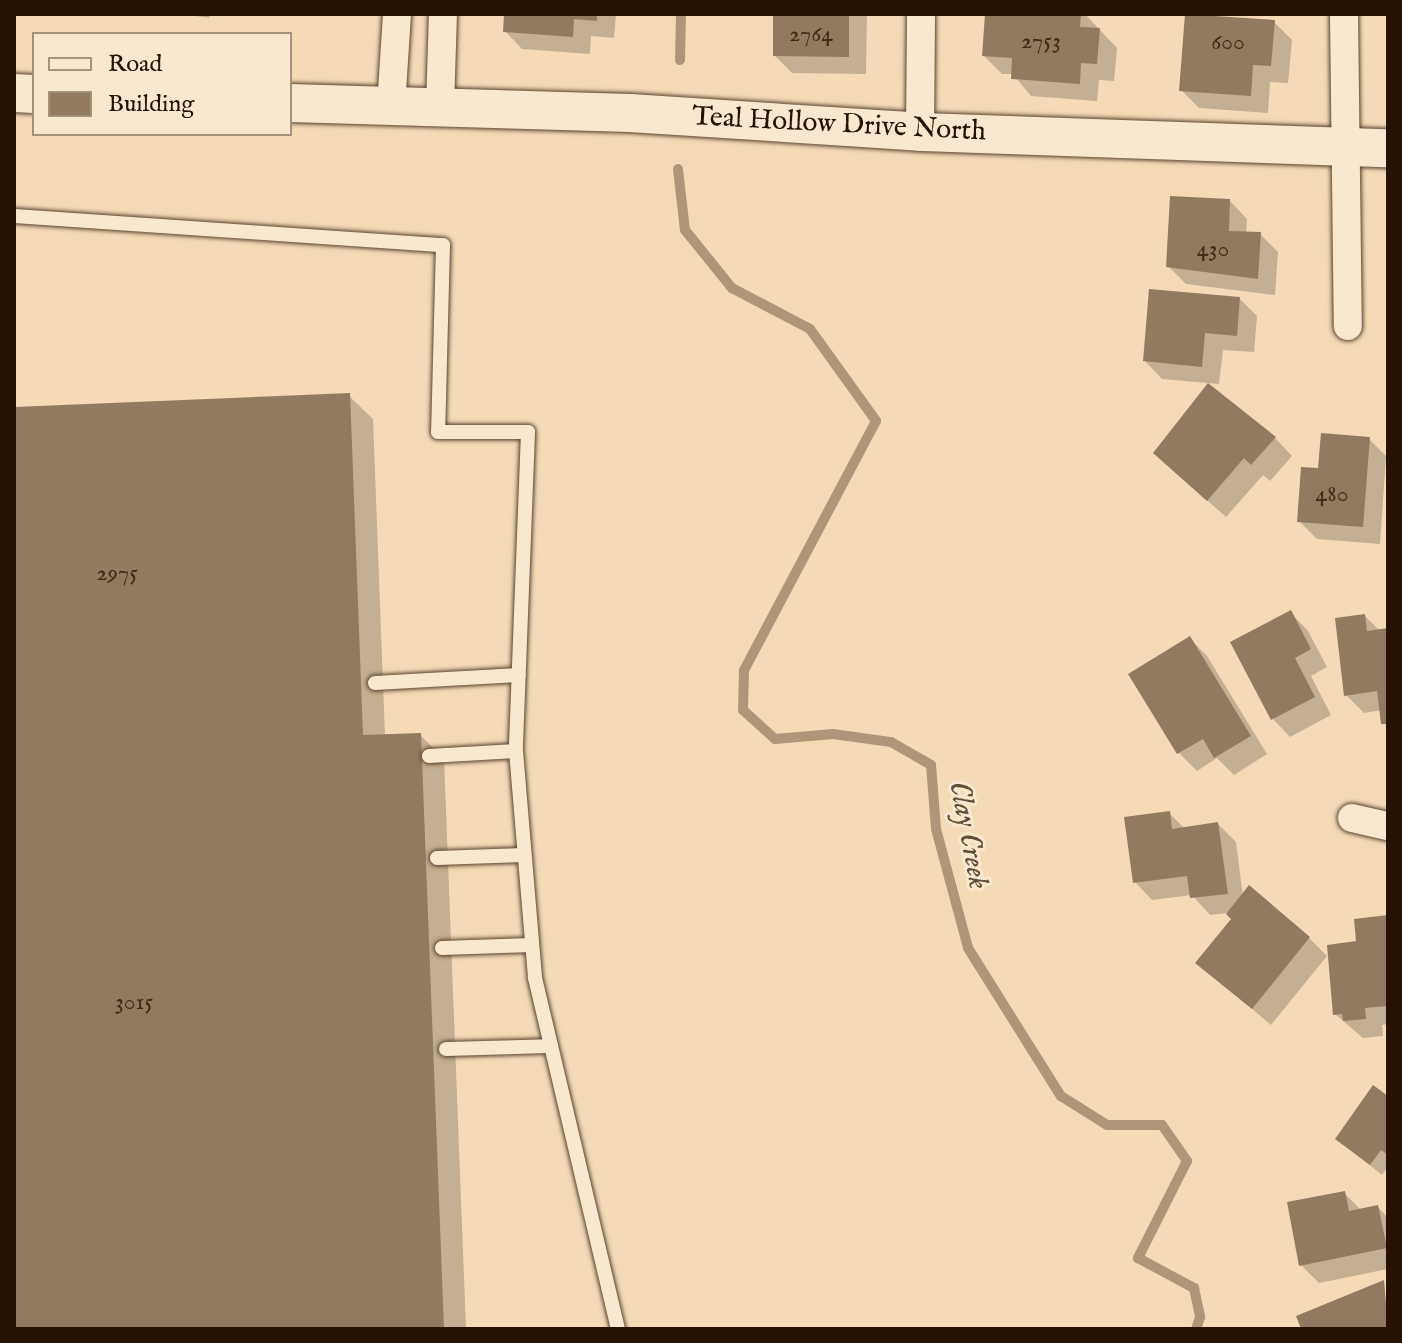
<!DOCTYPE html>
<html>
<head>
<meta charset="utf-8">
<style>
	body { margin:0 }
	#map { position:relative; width:1402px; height:1343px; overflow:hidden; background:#f4dbb6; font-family:"IM FELL English",serif }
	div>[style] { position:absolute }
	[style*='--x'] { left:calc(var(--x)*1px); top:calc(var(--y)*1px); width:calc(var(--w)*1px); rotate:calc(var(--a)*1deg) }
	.shadow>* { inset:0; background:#0003 }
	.stream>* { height:10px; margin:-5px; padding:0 5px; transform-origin:5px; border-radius:5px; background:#ae9779 }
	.building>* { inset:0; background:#917b60 }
	.roads { filter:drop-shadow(0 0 2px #594430) drop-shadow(0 0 2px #594430) }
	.lane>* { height:14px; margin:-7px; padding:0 7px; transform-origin:7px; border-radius:7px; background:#f8e8d0 }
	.street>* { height:28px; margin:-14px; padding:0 14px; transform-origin:14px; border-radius:14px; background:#f8e8d0 }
	.secondary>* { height:38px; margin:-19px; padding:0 19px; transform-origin:19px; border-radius:19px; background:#f8e8d0 }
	span { translate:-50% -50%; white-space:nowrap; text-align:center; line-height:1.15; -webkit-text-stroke:6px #f8e8d0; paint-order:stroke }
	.number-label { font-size:24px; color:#402c1a }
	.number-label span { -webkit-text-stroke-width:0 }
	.street-label { font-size:28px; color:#251203 }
	.water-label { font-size:30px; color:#634e38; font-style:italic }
	.frame { position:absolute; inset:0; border:16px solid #251203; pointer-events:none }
	.legend { position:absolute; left:32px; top:32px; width:260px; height:104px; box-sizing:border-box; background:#f8e8d0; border:2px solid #a4927e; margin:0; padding:10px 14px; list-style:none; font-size:24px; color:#251203 }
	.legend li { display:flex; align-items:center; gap:16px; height:40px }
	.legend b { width:40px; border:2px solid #a4927e }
</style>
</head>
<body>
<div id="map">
	<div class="shadow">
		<i style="clip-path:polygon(182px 14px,210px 14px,209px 18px)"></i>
		<i style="clip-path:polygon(237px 14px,270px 14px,270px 16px)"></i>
		<i style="clip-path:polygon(506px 14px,616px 14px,614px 38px,591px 36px,590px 54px,522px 49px,505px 31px)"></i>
		<i style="clip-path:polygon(775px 14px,867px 14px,866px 74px,792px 73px,775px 56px)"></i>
		<i style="clip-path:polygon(987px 14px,1085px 14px,1117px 48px,1114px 81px,1099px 80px,1097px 101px,1031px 96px,1013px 74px,1002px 74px,984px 56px)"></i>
		<i style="clip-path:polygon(1274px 22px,1292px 40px,1288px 83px,1270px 82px,1268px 113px,1199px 108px,1181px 90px)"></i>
		<i style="clip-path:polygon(1230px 201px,1247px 219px,1246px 234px,1260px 234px,1278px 252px,1275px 295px,1186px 284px,1168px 266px)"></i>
		<i style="clip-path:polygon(1239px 298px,1257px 316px,1254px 352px,1223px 350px,1219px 384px,1162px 379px,1145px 361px)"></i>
		<i style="clip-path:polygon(349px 396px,373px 419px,385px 736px,420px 735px,444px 758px,466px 1329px,14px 1329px,14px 409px)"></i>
		<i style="clip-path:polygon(1275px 438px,1292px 456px,1270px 481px,1263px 475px,1226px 517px,1174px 471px)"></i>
		<i style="clip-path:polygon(1369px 439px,1386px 456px,1380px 544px,1317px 539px,1299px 521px,1319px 470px)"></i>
		<i style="clip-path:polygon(1291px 613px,1308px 631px,1327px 667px,1311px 676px,1331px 715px,1290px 737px,1273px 719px)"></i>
		<i style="clip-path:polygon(1365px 616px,1380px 631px,1388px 630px,1388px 728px,1382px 710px,1364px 713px,1346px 695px)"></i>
		<i style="clip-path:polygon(1189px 638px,1207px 656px,1267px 754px,1234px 775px,1217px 758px,1197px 771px,1179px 753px,1131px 675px)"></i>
		<i style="clip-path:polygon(1169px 813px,1185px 829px,1218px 824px,1236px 842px,1243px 897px,1309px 938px,1327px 956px,1271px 1025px,1198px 963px,1234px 919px,1227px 913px,1210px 915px,1192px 895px,1152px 900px,1135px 882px)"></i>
		<i style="clip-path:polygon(1388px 917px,1388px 1024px,1382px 1025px,1383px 1036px,1363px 1038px,1335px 1014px,1359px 943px)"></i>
		<i style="clip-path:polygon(1388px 1098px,1388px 1167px,1382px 1175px,1337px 1139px)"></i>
		<i style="clip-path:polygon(1344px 1193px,1362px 1211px,1378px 1207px,1388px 1218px,1388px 1269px,1319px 1283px,1301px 1265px)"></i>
		<i style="clip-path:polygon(1384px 1283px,1388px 1329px,1303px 1329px)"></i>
	</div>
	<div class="stream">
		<i style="--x:680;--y:60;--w:46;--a:-88.8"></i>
		<i style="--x:678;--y:169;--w:61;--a:83.5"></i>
		<i style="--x:685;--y:230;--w:75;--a:51"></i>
		<i style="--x:732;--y:288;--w:88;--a:27.7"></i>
		<i style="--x:810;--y:329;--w:113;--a:54.3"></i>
		<i style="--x:876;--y:421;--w:282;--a:117.9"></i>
		<i style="--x:744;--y:670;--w:40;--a:91.4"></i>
		<i style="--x:743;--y:710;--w:43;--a:42.2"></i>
		<i style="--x:775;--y:739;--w:58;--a:-4.9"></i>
		<i style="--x:833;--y:734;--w:59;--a:7.9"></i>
		<i style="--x:891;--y:742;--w:46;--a:29.9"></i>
		<i style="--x:931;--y:765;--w:64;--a:85.5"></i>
		<i style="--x:936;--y:829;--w:123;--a:74.9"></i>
		<i style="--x:968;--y:948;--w:175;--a:57.9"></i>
		<i style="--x:1061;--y:1096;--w:54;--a:32.2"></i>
		<i style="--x:1107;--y:1125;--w:55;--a:0"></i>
		<i style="--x:1162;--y:1125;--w:44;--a:55.2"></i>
		<i style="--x:1187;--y:1161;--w:109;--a:116.8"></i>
		<i style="--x:1138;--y:1258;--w:64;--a:28.2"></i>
		<i style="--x:1194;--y:1288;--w:30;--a:78"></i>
		<i style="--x:1200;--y:1317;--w:13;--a:108"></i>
	</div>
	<div class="building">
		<i style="clip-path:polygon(504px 14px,597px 14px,597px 21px,574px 19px,573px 37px,503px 32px)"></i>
		<i style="clip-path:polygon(773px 14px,849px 14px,849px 57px,773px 56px)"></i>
		<i style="clip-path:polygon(985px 14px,1081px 14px,1080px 27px,1100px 28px,1097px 64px,1081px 63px,1080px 84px,1011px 79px,1012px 58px,982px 56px)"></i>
		<i style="clip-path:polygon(1185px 14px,1275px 20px,1271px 66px,1253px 65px,1251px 96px,1179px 91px)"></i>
		<i style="clip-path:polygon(1170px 196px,1230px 199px,1229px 231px,1261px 232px,1258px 279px,1166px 267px)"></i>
		<i style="clip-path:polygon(1149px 289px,1240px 297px,1237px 336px,1205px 333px,1202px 367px,1143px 361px)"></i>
		<i style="clip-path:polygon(1208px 383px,1276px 437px,1251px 465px,1244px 458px,1207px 501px,1153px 453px)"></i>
		<i style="clip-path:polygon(350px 393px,363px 735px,421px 733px,444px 1329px,14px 1329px,14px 407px)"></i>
		<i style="clip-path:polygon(1321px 433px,1370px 437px,1363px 527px,1297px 522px,1301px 467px,1318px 468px)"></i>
		<i style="clip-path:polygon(1291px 610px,1311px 649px,1295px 658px,1315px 697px,1271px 720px,1230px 642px)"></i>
		<i style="clip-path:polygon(1365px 614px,1367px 631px,1388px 628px,1388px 724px,1381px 724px,1377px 691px,1344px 696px,1335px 618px)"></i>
		<i style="clip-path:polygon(1190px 636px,1251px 736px,1214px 758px,1203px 739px,1177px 754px,1128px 674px)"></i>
		<i style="clip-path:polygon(1170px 811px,1172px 829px,1218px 822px,1228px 894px,1190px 898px,1187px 876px,1133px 883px,1124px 817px)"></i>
		<i style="clip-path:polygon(1249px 885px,1310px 937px,1252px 1009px,1195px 963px,1231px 919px,1226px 914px)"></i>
		<i style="clip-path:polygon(1388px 915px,1388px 1006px,1365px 1008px,1366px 1019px,1343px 1021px,1342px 1014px,1333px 1015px,1327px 945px,1356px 941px,1354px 919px)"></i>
		<i style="clip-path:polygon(1373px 1085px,1388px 1096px,1388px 1155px,1381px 1150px,1370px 1165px,1335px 1139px)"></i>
		<i style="clip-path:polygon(1345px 1191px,1349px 1211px,1378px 1205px,1387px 1248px,1299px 1266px,1287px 1202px)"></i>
		<i style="clip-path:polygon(1384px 1280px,1388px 1329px,1301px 1329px,1296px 1316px)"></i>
	</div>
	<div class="roads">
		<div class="lane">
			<i style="--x:14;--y:216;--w:430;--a:3.9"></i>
			<i style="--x:443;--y:245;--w:187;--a:91.5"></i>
			<i style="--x:438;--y:432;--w:90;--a:0"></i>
			<i style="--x:528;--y:432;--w:319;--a:92.2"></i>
			<i style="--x:516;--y:751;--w:228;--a:85.2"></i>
			<i style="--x:535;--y:978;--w:361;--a:76.7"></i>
			<i style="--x:375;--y:683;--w:144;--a:-3.2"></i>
			<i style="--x:429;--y:756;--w:87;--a:-3.3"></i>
			<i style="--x:437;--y:858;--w:87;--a:-2"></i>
			<i style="--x:442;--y:948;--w:90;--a:-1.9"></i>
			<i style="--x:446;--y:1049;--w:105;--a:-1.6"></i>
		</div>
		<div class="street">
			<i style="--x:1344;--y:14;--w:312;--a:89.3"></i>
			<i style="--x:391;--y:107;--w:93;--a:-86.3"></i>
			<i style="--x:440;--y:108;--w:94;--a:-88.2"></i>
			<i style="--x:920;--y:132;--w:118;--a:-89.5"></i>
			<i style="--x:1352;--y:818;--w:37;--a:13"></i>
		</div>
		<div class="secondary">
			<i style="--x:14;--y:93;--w:20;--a:3"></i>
			<i style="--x:290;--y:103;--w:340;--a:1.7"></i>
			<i style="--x:630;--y:113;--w:291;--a:3.7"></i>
			<i style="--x:920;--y:132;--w:468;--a:2"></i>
		</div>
	</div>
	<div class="number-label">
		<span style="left:811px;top:35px">2764</span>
		<span style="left:1041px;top:42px">2753</span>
		<span style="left:1228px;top:43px">600</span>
		<span style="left:1213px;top:250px">430</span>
		<span style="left:1332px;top:495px">480</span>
		<span style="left:117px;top:574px">2975</span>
		<span style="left:134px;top:1003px">3015</span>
	</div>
	<div class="street-label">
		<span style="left:839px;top:125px;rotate:3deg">Teal Hollow Drive North</span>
	</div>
	<div class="water-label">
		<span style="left:968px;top:835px;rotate:79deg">Clay Creek</span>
	</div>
	<div class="frame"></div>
	<ul class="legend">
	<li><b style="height:10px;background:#f8e8d0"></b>Road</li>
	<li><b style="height:22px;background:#917b60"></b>Building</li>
	</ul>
</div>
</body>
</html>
